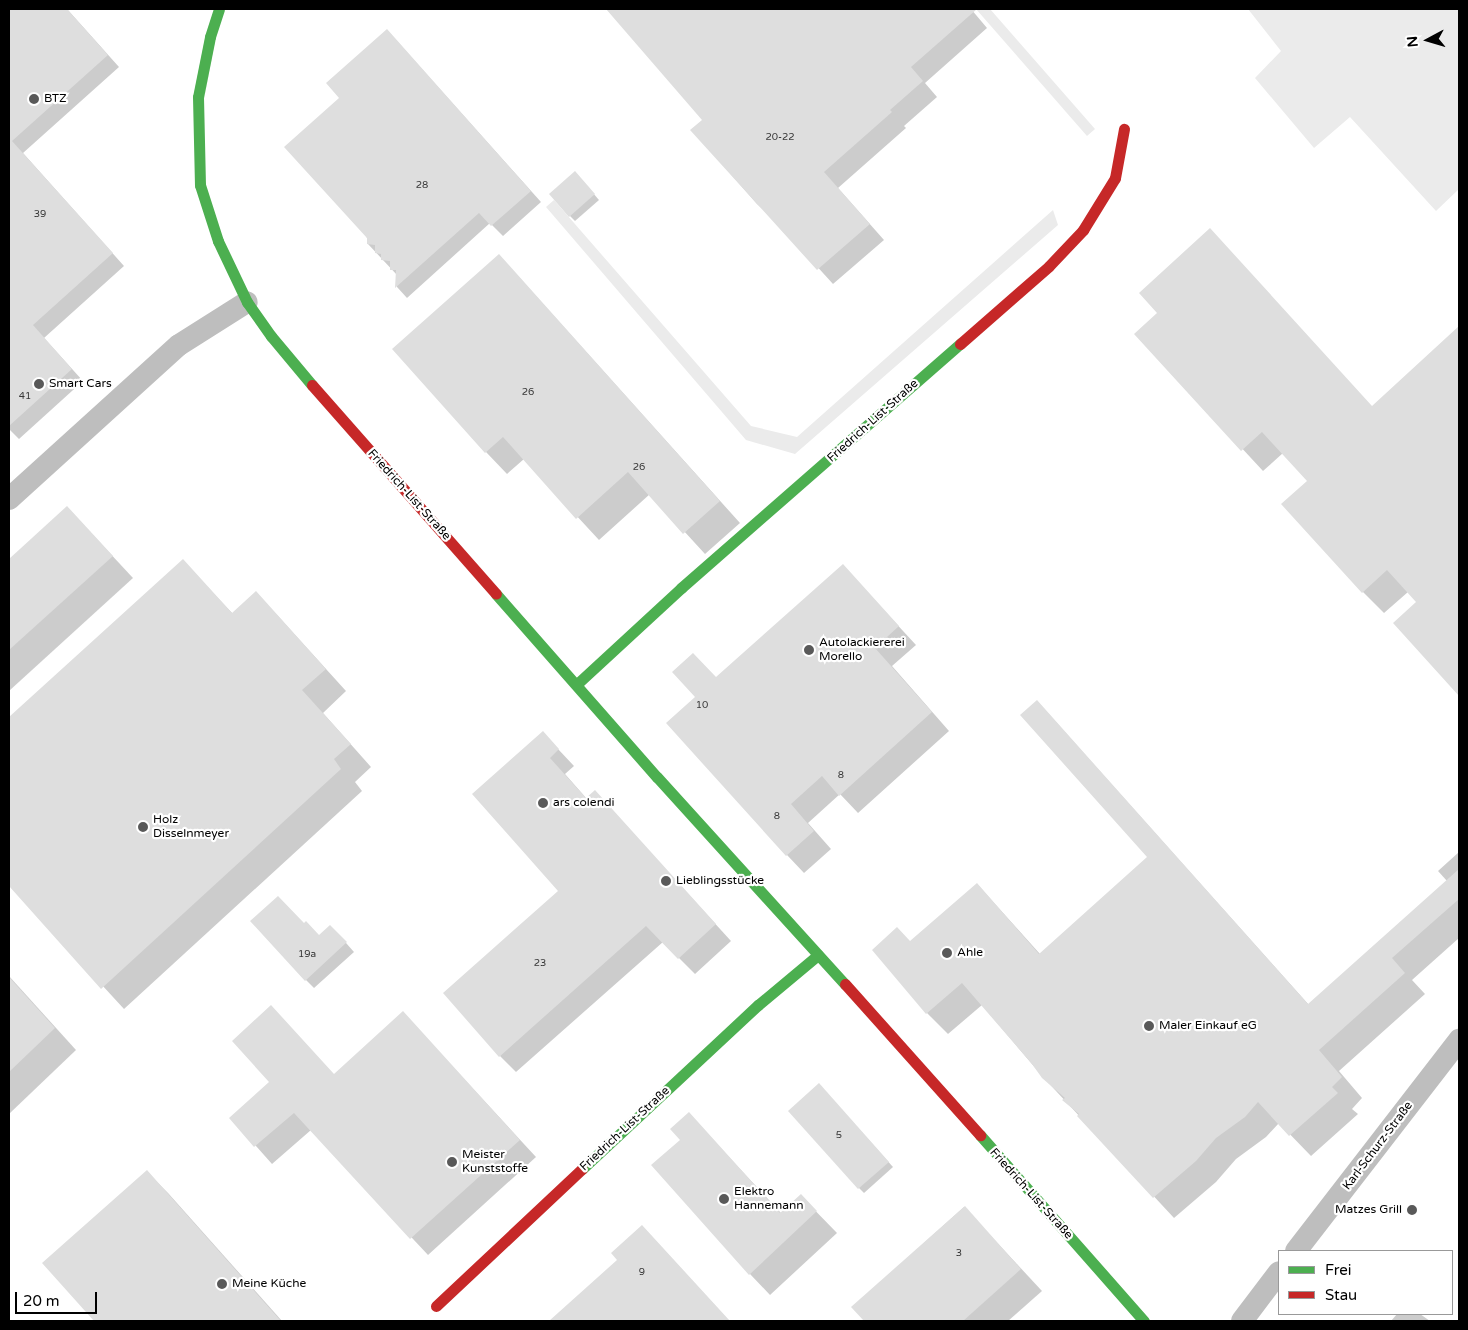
<!DOCTYPE html>
<html>
<head>
<meta charset="utf-8">
<style>
	body { margin:0 }
	#map { position:relative; width:1468px; height:1330px; overflow:hidden; background:#fff; font-family:"Varela Round",sans-serif }
	div>[style] { position:absolute }
	[style*='--x'] { left:calc(var(--x)*1px); top:calc(var(--y)*1px); width:calc(var(--w)*1px); rotate:calc(var(--a)*1deg) }
	.green>* { inset:0; background:#ebebeb }
	.shadow>* { inset:0; background:#0003 }
	.building>* { inset:0; background:#dedede }
	.street>* { height:22px; margin:-11px; padding:0 11px; transform-origin:11px; border-radius:11px; background:#bebebe }
	.fast>* { height:11px; margin:-5.5px; padding:0 5.5px; transform-origin:5.5px; border-radius:5.5px; background:#4caf50 }
	.jam>* { height:11px; margin:-5.5px; padding:0 5.5px; transform-origin:5.5px; border-radius:5.5px; background:#c62828 }
	.dots>* { width:14px; height:14px; translate:-50% -50%; box-sizing:border-box; border:2px solid #fff; border-radius:50% }
	span { translate:-50% -50%; white-space:nowrap; text-align:center; line-height:1.15; -webkit-text-stroke:4.5px #fff; paint-order:stroke }
	.number-label { font-size:10px; color:#383838 }
	.number-label span { -webkit-text-stroke-width:0 }
	.poi-label { font-size:12px; color:#000 }
	.left { translate:0 -50%; text-align:left }
	.right { translate:-100% -50%; text-align:right }
	.street-label { font-size:12px; color:#000 }
	.frame { position:absolute; inset:0; border:10px solid #000; pointer-events:none }
	.legend { position:absolute; left:1278px; top:1250px; width:175px; height:65px; box-sizing:border-box; background:#fff; border:1px solid #999; margin:0; padding:6px 9px; list-style:none; font-size:15px; color:#000 }
	.legend li { display:flex; align-items:center; gap:10px; height:25px }
	.legend b { width:25px; border:1px solid #999 }
	.north { position:absolute; left:1403px; top:15px; width:50px; height:50px; -webkit-text-stroke:4px #fff; paint-order:stroke; rotate:264deg; font-size:14px; font-weight:700; line-height:20px; text-align:center; color:#000 }
	.north::after { content:''; display:block; margin:auto; width:18px; height:22px; background:#000; clip-path:polygon(50% 0,100% 100%,50% 72%,0 100%) }
	.scale { position:absolute; left:15px; top:1292px; width:82px; height:22px; box-sizing:border-box; border:2px solid #000; border-top:0; padding-left:6px; font-size:15px; line-height:18px; white-space:nowrap; color:#000; -webkit-text-stroke:4px #fff; paint-order:stroke }
</style>
</head>
<body>
<div id="map">
	<div class="green">
		<i style="clip-path:polygon(976px 9px,990px 9px,1095px 129px,1087px 136px)"></i>
		<i style="clip-path:polygon(1248px 9px,1459px 9px,1459px 189px,1436px 211px,1350px 117px,1314px 148px,1255px 78px,1281px 51px)"></i>
		<i style="clip-path:polygon(554px 200px,751px 426px,797px 437px,1053px 210px,1058px 225px,795px 454px,746px 440px,546px 207px)"></i>
	</div>
	<div class="shadow">
		<i style="clip-path:polygon(12px 9px,67px 9px,119px 67px,23px 153px,124px 266px,44px 338px,83px 381px,19px 439px,9px 429px,9px 12px)"></i>
		<i style="clip-path:polygon(607px 9px,971px 9px,987px 28px,925px 83px,937px 97px,904px 126px,906px 128px,838px 188px,884px 240px,833px 284px,773px 218px,757px 204px,692px 130px,704px 120px)"></i>
		<i style="clip-path:polygon(387px 30px,541px 202px,503px 236px,490px 223px,407px 298px,397px 287px,397px 275px,368px 244px,341px 98px)"></i>
		<i style="clip-path:polygon(580px 178px,599px 200px,575px 221px,570px 216px)"></i>
		<i style="clip-path:polygon(499px 255px,740px 523px,705px 554px,650px 494px,599px 540px,524px 459px,507px 474px,486px 452px)"></i>
		<i style="clip-path:polygon(1459px 327px,1459px 694px,1395px 624px,1418px 603px,1408px 592px,1384px 613px,1363px 592px,1309px 481px,1283px 453px,1263px 471px,1136px 334px,1373px 407px)"></i>
		<i style="clip-path:polygon(67px 507px,133px 578px,9px 691px,9px 561px)"></i>
		<i style="clip-path:polygon(183px 561px,233px 614px,256px 593px,277px 615px,346px 691px,323px 713px,371px 767px,355px 782px,362px 791px,124px 1009px,9px 884px,9px 719px)"></i>
		<i style="clip-path:polygon(843px 566px,916px 645px,892px 666px,949px 731px,858px 813px,840px 794px,808px 823px,831px 849px,804px 873px,787px 855px,716px 678px)"></i>
		<i style="clip-path:polygon(1037px 701px,1309px 1005px,1447px 881px,1438px 871px,1459px 852px,1459px 938px,1412px 980px,1425px 994px,1339px 1071px,1362px 1098px,1352px 1109px,1358px 1114px,1311px 1156px,1279px 1123px,1266px 1137px,1236px 1159px,1216px 1182px,1174px 1218px,1043px 1077px,982px 1005px,948px 1034px,927px 1013px,874px 950px,910px 942px,977px 884px,1040px 954px,1149px 857px)"></i>
		<i style="clip-path:polygon(543px 733px,574px 766px,565px 774px,587px 799px,595px 792px,731px 941px,695px 974px,663px 942px,516px 1072px,500px 1056px,560px 891px)"></i>
		<i style="clip-path:polygon(304px 925px,319px 936px,339px 935px,354px 952px,314px 988px,306px 980px)"></i>
		<i style="clip-path:polygon(9px 976px,76px 1050px,9px 1114px)"></i>
		<i style="clip-path:polygon(403px 1013px,536px 1157px,428px 1255px,311px 1130px,272px 1164px,231px 1118px,335px 1075px)"></i>
		<i style="clip-path:polygon(824px 1090px,893px 1167px,864px 1193px,859px 1188px)"></i>
		<i style="clip-path:polygon(689px 1114px,781px 1213px,801px 1196px,837px 1233px,770px 1295px,750px 1274px,681px 1140px)"></i>
		<i style="clip-path:polygon(147px 1172px,168px 1193px,282px 1321px,96px 1321px,44px 1263px)"></i>
		<i style="clip-path:polygon(964px 1207px,1042px 1291px,1008px 1321px,866px 1321px,853px 1307px)"></i>
		<i style="clip-path:polygon(647px 1232px,729px 1321px,551px 1321px,619px 1260px)"></i>
		<i style="clip-path:polygon(1397px 1314px,1420px 1314px,1430px 1321px,1391px 1321px)"></i>
	</div>
	<div class="building">
		<i style="clip-path:polygon(9px 9px,67px 9px,108px 55px,12px 141px,113px 253px,33px 325px,72px 369px,9px 426px)"></i>
		<i style="clip-path:polygon(606px 9px,977px 9px,911px 67px,923px 81px,890px 110px,892px 112px,824px 172px,870px 224px,817px 270px,690px 130px,702px 120px)"></i>
		<i style="clip-path:polygon(387px 29px,531px 191px,491px 226px,479px 213px,395px 288px,396px 270px,390px 270px,390px 261px,381px 260px,381px 254px,375px 253px,375px 245px,367px 244px,367px 238px,284px 147px,339px 98px,326px 83px)"></i>
		<i style="clip-path:polygon(575px 171px,595px 194px,569px 217px,549px 194px)"></i>
		<i style="clip-path:polygon(1210px 228px,1372px 406px,1459px 326px,1459px 696px,1393px 623px,1416px 602px,1387px 570px,1362px 593px,1281px 504px,1307px 481px,1262px 432px,1241px 451px,1134px 334px,1157px 313px,1139px 293px)"></i>
		<i style="clip-path:polygon(499px 254px,720px 501px,683px 534px,628px 472px,576px 519px,503px 437px,485px 453px,392px 349px)"></i>
		<i style="clip-path:polygon(67px 506px,113px 556px,9px 650px,9px 559px)"></i>
		<i style="clip-path:polygon(183px 559px,232px 613px,256px 591px,326px 669px,302px 690px,351px 744px,334px 759px,341px 769px,101px 989px,9px 886px,9px 717px)"></i>
		<i style="clip-path:polygon(843px 564px,899px 626px,875px 648px,932px 712px,839px 796px,822px 776px,791px 804px,814px 831px,786px 856px,666px 723px,695px 697px,672px 672px,693px 653px,716px 677px)"></i>
		<i style="clip-path:polygon(1037px 700px,1308px 1004px,1459px 869px,1459px 899px,1392px 958px,1405px 973px,1319px 1050px,1342px 1077px,1332px 1087px,1338px 1093px,1289px 1136px,1258px 1102px,1245px 1117px,1216px 1138px,1196px 1161px,1153px 1198px,1077px 1116px,1079px 1114px,1062px 1100px,1065px 1098px,1042px 1078px,1032px 1064px,962px 983px,926px 1014px,872px 950px,897px 927px,910px 941px,977px 883px,1039px 954px,1147px 857px,1020px 715px)"></i>
		<i style="clip-path:polygon(543px 731px,559px 749px,550px 758px,586px 798px,595px 790px,716px 924px,678px 959px,646px 926px,499px 1057px,443px 993px,558px 891px,472px 794px)"></i>
		<i style="clip-path:polygon(278px 896px,304px 923px,306px 921px,319px 935px,330px 925px,347px 942px,305px 981px,250px 921px)"></i>
		<i style="clip-path:polygon(9px 977px,55px 1028px,9px 1072px)"></i>
		<i style="clip-path:polygon(271px 1005px,334px 1074px,403px 1011px,520px 1140px,410px 1239px,294px 1113px,254px 1147px,229px 1118px,269px 1082px,232px 1041px)"></i>
		<i style="clip-path:polygon(819px 1083px,889px 1162px,858px 1189px,788px 1111px)"></i>
		<i style="clip-path:polygon(689px 1112px,780px 1213px,801px 1194px,817px 1211px,749px 1275px,651px 1165px,680px 1140px,670px 1129px)"></i>
		<i style="clip-path:polygon(147px 1170px,225px 1258px,281px 1321px,94px 1321px,42px 1263px)"></i>
		<i style="clip-path:polygon(965px 1206px,1021px 1269px,963px 1321px,864px 1321px,851px 1307px)"></i>
		<i style="clip-path:polygon(642px 1225px,730px 1321px,549px 1321px,617px 1260px,611px 1253px)"></i>
	</div>
	<div class="street">
		<i style="--x:9;--y:499;--w:229;--a:-42.2"></i>
		<i style="--x:179;--y:345;--w:80;--a:-32.3"></i>
		<i style="--x:1296;--y:1251;--w:267;--a:-52.3"></i>
		<i style="--x:1242;--y:1321;--w:61;--a:-52.9"></i>
	</div>
	<div class="fast">
		<i style="--x:219;--y:9;--w:29;--a:108"></i>
		<i style="--x:210;--y:37;--w:61;--a:101.3"></i>
		<i style="--x:198;--y:97;--w:88;--a:88.7"></i>
		<i style="--x:200;--y:185;--w:59;--a:72.2"></i>
		<i style="--x:218;--y:241;--w:68;--a:64.6"></i>
		<i style="--x:247;--y:302;--w:42;--a:54.8"></i>
		<i style="--x:271;--y:336;--w:64;--a:50.1"></i>
		<i style="--x:496;--y:594;--w:244;--a:48.7"></i>
		<i style="--x:657;--y:777;--w:280;--a:47.8"></i>
		<i style="--x:577;--y:684;--w:142;--a:-42.7"></i>
		<i style="--x:681;--y:588;--w:371;--a:-41.2"></i>
		<i style="--x:980;--y:1135;--w:248;--a:48.6"></i>
		<i style="--x:582;--y:1169;--w:241;--a:-43"></i>
		<i style="--x:758;--y:1005;--w:78;--a:-39.8"></i>
	</div>
	<div class="jam">
		<i style="--x:960;--y:344;--w:118;--a:-41.2"></i>
		<i style="--x:1049;--y:266;--w:50;--a:-46.6"></i>
		<i style="--x:1083;--y:230;--w:61;--a:-58.4"></i>
		<i style="--x:1115;--y:178;--w:50;--a:-79.6"></i>
		<i style="--x:312;--y:385;--w:278;--a:48.6"></i>
		<i style="--x:845;--y:984;--w:203;--a:48.2"></i>
		<i style="--x:436;--y:1306;--w:200;--a:-43.2"></i>
	</div>
	<div class="dots">
		<i style="left:34px;top:99px;background:#595959"></i>
		<i style="left:39px;top:384px;background:#595959"></i>
		<i style="left:809px;top:650px;background:#595959"></i>
		<i style="left:543px;top:803px;background:#595959"></i>
		<i style="left:143px;top:827px;background:#595959"></i>
		<i style="left:666px;top:881px;background:#595959"></i>
		<i style="left:947px;top:953px;background:#595959"></i>
		<i style="left:1149px;top:1026px;background:#595959"></i>
		<i style="left:452px;top:1162px;background:#595959"></i>
		<i style="left:724px;top:1199px;background:#595959"></i>
		<i style="left:1412px;top:1210px;background:#595959"></i>
		<i style="left:222px;top:1284px;background:#595959"></i>
	</div>
	<div class="number-label">
		<span style="left:780px;top:138px">20-22</span>
		<span style="left:422px;top:186px">28</span>
		<span style="left:40px;top:215px">39</span>
		<span style="left:528px;top:393px">26</span>
		<span style="left:25px;top:397px">41</span>
		<span style="left:639px;top:468px">26</span>
		<span style="left:702px;top:706px">10</span>
		<span style="left:841px;top:776px">8</span>
		<span style="left:777px;top:817px">8</span>
		<span style="left:307px;top:955px">19a</span>
		<span style="left:540px;top:964px">23</span>
		<span style="left:839px;top:1136px">5</span>
		<span style="left:959px;top:1254px">3</span>
		<span style="left:642px;top:1273px">9</span>
	</div>
	<div class="poi-label">
		<span class="left" style="left:44px;top:99px">BTZ</span>
		<span class="left" style="left:49px;top:384px">Smart Cars</span>
		<span class="left" style="left:819px;top:650px">Autolackiererei<br>Morello</span>
		<span class="left" style="left:553px;top:803px">ars colendi</span>
		<span class="left" style="left:153px;top:827px">Holz<br>Disselnmeyer</span>
		<span class="left" style="left:676px;top:881px">Lieblingsstücke</span>
		<span class="left" style="left:957px;top:953px">Ahle</span>
		<span class="left" style="left:1159px;top:1026px">Maler Einkauf eG</span>
		<span class="left" style="left:462px;top:1162px">Meister<br>Kunststoffe</span>
		<span class="left" style="left:734px;top:1199px">Elektro<br>Hannemann</span>
		<span class="right" style="left:1402px;top:1210px">Matzes Grill</span>
		<span class="left" style="left:232px;top:1284px">Meine Küche</span>
	</div>
	<div class="street-label">
		<span style="left:873px;top:421px;rotate:-42deg">Friedrich-List-Straße</span>
		<span style="left:409px;top:495px;rotate:48deg">Friedrich-List-Straße</span>
		<span style="left:625px;top:1129px;rotate:-43deg">Friedrich-List-Straße</span>
		<span style="left:1378px;top:1146px;rotate:-53deg">Karl-Schurz-Straße</span>
		<span style="left:1031px;top:1194px;rotate:48deg">Friedrich-List-Straße</span>
	</div>
	<div class="frame"></div>
	<ul class="legend">
	<li><b style="height:6px;background:#4caf50"></b>Frei</li>
	<li><b style="height:6px;background:#c62828"></b>Stau</li>
	</ul>
	<div class="north">N</div>
	<div class="scale">20 m</div>
</div>
</body>
</html>
